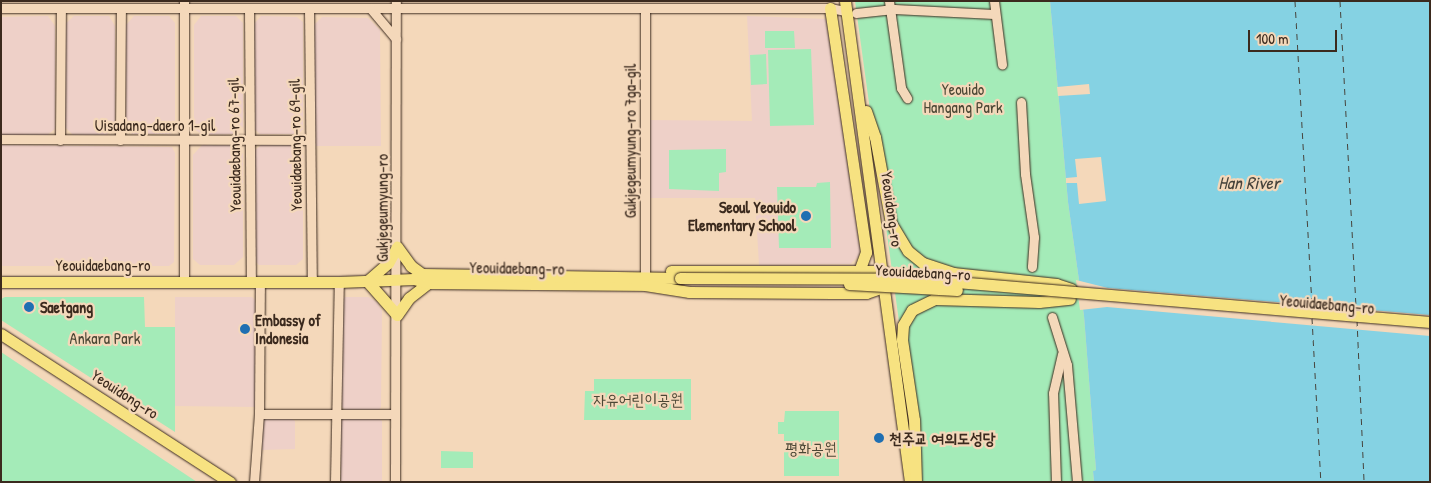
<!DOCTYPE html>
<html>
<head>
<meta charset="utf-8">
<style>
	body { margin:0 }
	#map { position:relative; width:1431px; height:483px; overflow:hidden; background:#f4d8ba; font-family:"Patrick Hand","Poor Story",sans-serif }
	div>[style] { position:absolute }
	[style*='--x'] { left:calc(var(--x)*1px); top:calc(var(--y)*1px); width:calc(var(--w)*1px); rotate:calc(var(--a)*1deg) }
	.built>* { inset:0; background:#eed0c8 }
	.green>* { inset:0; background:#a4ebb8 }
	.water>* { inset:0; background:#85d2e3 }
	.pier>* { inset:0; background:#f4d8ba }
	.ferry>* { height:1px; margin-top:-0.5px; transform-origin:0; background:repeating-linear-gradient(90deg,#46433c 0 6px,transparent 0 11px) }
	.roads { filter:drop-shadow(0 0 1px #3b2a1e) drop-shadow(0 0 1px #3b2a1e) }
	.minor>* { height:9px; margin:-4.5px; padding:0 4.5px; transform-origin:4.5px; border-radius:4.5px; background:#f4d8ba }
	.major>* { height:11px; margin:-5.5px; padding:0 5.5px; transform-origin:5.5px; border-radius:5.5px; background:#f7e281 }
	.bridges { filter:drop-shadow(0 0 1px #3b2a1e) drop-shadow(0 0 1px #3b2a1e) }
	.major-bridge>* { height:11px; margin:-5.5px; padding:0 5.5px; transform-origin:5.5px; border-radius:5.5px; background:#f7e281 }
	.dots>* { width:14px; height:14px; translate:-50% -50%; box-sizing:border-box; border:2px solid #f4d8ba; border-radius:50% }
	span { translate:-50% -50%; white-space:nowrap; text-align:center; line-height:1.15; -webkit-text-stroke:4.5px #f4d8ba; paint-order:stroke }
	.park-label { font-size:16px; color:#4b4735 }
	.street-label { font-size:16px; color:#3b2a1e }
	.poi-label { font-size:16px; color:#3b2a1e; font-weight:700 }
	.right { translate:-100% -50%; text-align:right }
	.left { translate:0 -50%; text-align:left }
	.water-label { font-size:18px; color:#46433c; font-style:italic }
	.frame { position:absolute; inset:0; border:2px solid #3b2a1e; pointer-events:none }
	.scale { position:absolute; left:1248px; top:30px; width:89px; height:22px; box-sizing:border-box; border:2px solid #3b2a1e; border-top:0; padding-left:6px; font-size:15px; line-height:18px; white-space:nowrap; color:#3b2a1e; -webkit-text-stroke:4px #f4d8ba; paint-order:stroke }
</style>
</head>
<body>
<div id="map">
	<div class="built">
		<i style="clip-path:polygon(48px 16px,55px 26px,55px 129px,47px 135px,1px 135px,1px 17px)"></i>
		<i style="clip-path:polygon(74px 16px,109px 16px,115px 26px,115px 126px,106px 135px,73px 135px,65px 127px,65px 24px)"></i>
		<i style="clip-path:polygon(134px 16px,169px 16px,175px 23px,175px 128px,170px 134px,132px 134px,126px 128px,126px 25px)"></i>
		<i style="clip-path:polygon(201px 16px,236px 16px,243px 23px,243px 127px,236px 134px,203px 135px,194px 129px,194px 25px)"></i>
		<i style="clip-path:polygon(261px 16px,297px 17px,303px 22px,303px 129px,298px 134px,260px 134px,253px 128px,254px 24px)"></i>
		<i style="clip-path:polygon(747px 16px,827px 19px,861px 248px,859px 256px,850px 264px,759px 265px,755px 198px,648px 198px,648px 120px,752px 121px)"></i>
		<i style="clip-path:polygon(322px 17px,368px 18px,380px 30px,381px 146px,314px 146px,314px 25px)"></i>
		<i style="clip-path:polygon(1px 145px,172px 147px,175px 153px,174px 262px,169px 266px,1px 266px)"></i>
		<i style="clip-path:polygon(202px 145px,234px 145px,243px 154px,243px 257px,234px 265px,200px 265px,193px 259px,193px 155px)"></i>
		<i style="clip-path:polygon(261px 145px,295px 145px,303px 152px,303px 259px,296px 265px,259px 265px,254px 260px,253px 152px)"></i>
		<i style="clip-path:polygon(175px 297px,252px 297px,255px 300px,255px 407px,175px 406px)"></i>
		<i style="clip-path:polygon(345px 297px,368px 297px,377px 302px,382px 311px,381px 407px,378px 411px,345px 410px,341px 406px,341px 300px)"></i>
		<i style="clip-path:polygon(266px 417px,291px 418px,295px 421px,295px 449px,262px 450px,262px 421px)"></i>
		<i style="clip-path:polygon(345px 417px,378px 418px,382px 421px,382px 482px,341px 482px,341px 421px)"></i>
	</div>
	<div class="green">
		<i style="clip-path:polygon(855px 1px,1050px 1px,1068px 202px,1084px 316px,1096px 470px,1093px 471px,1094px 482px,921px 482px)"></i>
		<i style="clip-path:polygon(765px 31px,794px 31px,795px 48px,765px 48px)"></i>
		<i style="clip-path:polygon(811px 49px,814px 125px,770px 126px,768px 50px)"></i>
		<i style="clip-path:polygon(766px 54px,767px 84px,751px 85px,750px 55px)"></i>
		<i style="clip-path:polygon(726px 149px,726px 172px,719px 173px,719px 191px,669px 189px,669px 150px)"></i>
		<i style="clip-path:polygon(830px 182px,831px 248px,779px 248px,777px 187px,816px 187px,817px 183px)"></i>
		<i style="clip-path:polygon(5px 297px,144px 297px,145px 327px,175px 327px,175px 432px,1px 320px,1px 299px)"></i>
		<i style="clip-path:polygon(1px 352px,197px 482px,1px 482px)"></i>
		<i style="clip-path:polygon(594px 379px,691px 379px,691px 420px,584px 420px,585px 391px,594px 391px)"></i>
		<i style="clip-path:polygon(785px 411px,839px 411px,839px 476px,784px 476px,784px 434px,778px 434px,778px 422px,784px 422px)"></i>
		<i style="clip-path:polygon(441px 451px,473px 452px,473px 468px,441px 468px)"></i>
	</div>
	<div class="water">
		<i style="clip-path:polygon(1050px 1px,1430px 1px,1430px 482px,1094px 482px,1093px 471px,1096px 470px,1084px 316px,1068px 202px)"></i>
	</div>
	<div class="pier">
		<i style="clip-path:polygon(1089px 84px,1090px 94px,1058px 96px,1057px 87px)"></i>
		<i style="clip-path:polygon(1101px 157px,1106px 201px,1079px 204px,1077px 183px,1066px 183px,1066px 178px,1077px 177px,1075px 159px)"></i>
		<i style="clip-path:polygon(1076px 280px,1108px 288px,1430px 315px,1430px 336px,1107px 307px,1080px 310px)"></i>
	</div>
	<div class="ferry">
		<i style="--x:1295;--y:1;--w:305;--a:86.8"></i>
		<i style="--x:1340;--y:1;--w:310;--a:87"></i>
		<i style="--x:1312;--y:318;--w:164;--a:86.9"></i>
		<i style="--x:1357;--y:320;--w:162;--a:87.5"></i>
	</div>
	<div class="roads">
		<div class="minor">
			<i style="--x:889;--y:1;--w:88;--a:82.1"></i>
			<i style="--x:901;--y:88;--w:12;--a:59"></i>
			<i style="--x:994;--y:1;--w:64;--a:82.8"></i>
			<i style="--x:1;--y:8;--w:829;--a:0"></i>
			<i style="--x:830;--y:8;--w:16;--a:11"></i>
			<i style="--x:249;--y:8;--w:274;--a:89.6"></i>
			<i style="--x:309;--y:8;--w:274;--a:89.4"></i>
			<i style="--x:371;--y:9;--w:39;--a:50"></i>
			<i style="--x:645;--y:9;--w:265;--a:90"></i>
			<i style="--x:856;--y:13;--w:38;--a:-6"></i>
			<i style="--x:894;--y:9;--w:100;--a:2.9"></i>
			<i style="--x:1021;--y:102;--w:72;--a:86.8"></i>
			<i style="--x:1025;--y:174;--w:64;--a:81.9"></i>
			<i style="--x:1034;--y:237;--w:30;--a:94"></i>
			<i style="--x:1;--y:139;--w:308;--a:0.2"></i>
			<i style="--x:60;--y:140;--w:132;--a:-89.6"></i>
			<i style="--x:120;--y:140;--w:131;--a:-89.6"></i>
			<i style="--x:184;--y:282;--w:281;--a:-90"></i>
			<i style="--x:1052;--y:317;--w:50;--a:72.6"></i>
			<i style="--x:1067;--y:365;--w:117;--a:85.1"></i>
			<i style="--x:259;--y:414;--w:136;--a:0"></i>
			<i style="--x:254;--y:482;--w:68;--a:-85.8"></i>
			<i style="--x:259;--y:414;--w:132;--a:-89.6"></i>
			<i style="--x:335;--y:482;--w:200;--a:-88.9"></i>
			<i style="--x:395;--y:482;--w:481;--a:-89.9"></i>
			<i style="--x:1056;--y:482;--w:89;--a:-91.9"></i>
			<i style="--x:1053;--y:393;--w:40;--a:-77"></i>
		</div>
		<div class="major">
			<i style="--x:845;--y:1;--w:485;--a:82.3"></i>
			<i style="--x:830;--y:8;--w:247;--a:81.6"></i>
			<i style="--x:866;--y:252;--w:20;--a:110"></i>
			<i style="--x:866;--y:111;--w:28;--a:71"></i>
			<i style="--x:875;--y:137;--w:87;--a:79.5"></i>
			<i style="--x:891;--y:223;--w:33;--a:59"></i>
			<i style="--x:908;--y:251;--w:19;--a:39"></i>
			<i style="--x:923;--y:263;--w:32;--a:18"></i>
			<i style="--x:953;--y:273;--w:104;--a:6.1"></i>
			<i style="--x:1056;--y:284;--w:16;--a:18"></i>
			<i style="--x:671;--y:271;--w:213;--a:0"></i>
			<i style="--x:422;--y:274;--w:14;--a:-144"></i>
			<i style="--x:411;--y:266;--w:24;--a:-126"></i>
			<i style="--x:397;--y:247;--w:18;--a:119"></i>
			<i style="--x:388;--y:263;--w:28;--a:139"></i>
			<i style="--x:367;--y:281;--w:45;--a:48.6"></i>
			<i style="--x:397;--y:315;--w:21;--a:-55"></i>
			<i style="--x:409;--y:298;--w:24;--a:-38"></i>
			<i style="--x:414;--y:279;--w:15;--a:16"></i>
			<i style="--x:428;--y:283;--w:225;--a:0.5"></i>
			<i style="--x:1;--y:282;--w:338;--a:0"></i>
			<i style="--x:339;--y:282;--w:75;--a:-2.3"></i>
			<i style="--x:414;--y:279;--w:9;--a:-32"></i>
			<i style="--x:422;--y:274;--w:258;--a:0.9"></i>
			<i style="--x:645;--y:285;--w:45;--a:9"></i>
			<i style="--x:689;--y:292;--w:144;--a:0.4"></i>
			<i style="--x:833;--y:293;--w:33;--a:0"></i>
			<i style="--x:866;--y:293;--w:21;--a:-19"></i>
			<i style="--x:1;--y:334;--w:273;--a:32.9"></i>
			<i style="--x:916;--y:482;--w:62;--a:-91.8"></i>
			<i style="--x:914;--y:420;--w:81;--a:-98.5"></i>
			<i style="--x:902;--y:340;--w:15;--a:-86"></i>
			<i style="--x:903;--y:325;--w:17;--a:-59"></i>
			<i style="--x:912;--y:310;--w:25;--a:-26"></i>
			<i style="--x:935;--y:299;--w:104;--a:1.7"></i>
			<i style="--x:1039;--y:302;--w:31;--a:-6"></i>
		</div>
	</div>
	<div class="bridges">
		<div class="major-bridge">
			<i style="--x:680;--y:278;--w:241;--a:0.2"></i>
			<i style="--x:921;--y:279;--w:511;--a:4.83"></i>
			<i style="--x:849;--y:284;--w:108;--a:3.2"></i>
		</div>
	</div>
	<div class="dots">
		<i style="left:806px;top:216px;background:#1f6fb2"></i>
		<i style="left:29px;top:307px;background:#1f6fb2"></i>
		<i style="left:245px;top:329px;background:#1f6fb2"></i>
		<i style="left:879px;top:438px;background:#1f6fb2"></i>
	</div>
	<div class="park-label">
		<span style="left:963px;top:98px">Yeouido<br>Hangang Park</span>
		<span style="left:105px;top:338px">Ankara Park</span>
		<span style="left:638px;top:399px">자유어린이공원</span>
		<span style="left:811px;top:448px">평화공원</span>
	</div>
	<div class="street-label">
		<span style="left:155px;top:125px">Uisadang-daero 1-gil</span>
		<span style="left:630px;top:141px;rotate:-90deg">Gukjegeumyung-ro 7ga-gil</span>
		<span style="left:234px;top:145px;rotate:-91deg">Yeouidaebang-ro 67-gil</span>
		<span style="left:295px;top:145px;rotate:-91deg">Yeouidaebang-ro 69-gil</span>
		<span style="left:382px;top:208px;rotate:-90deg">Gukjegeumyung-ro</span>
		<span style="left:892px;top:209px;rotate:82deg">Yeouidong-ro</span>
		<span style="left:103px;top:265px">Yeouidaebang-ro</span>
		<span style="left:517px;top:268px;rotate:1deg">Yeouidaebang-ro</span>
		<span style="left:923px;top:272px;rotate:3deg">Yeouidaebang-ro</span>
		<span style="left:1327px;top:304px;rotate:5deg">Yeouidaebang-ro</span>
		<span style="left:125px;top:394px;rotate:33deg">Yeouidong-ro</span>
	</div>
	<div class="poi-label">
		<span class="right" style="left:796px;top:216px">Seoul Yeouido<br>Elementary School</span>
		<span class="left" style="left:40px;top:307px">Saetgang</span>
		<span class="left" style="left:255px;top:329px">Embassy of<br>Indonesia</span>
		<span class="left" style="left:889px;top:438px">천주교 여의도성당</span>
	</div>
	<div class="water-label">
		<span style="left:1249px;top:183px">Han River</span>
	</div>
	<div class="frame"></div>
	<div class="scale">100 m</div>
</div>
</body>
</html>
